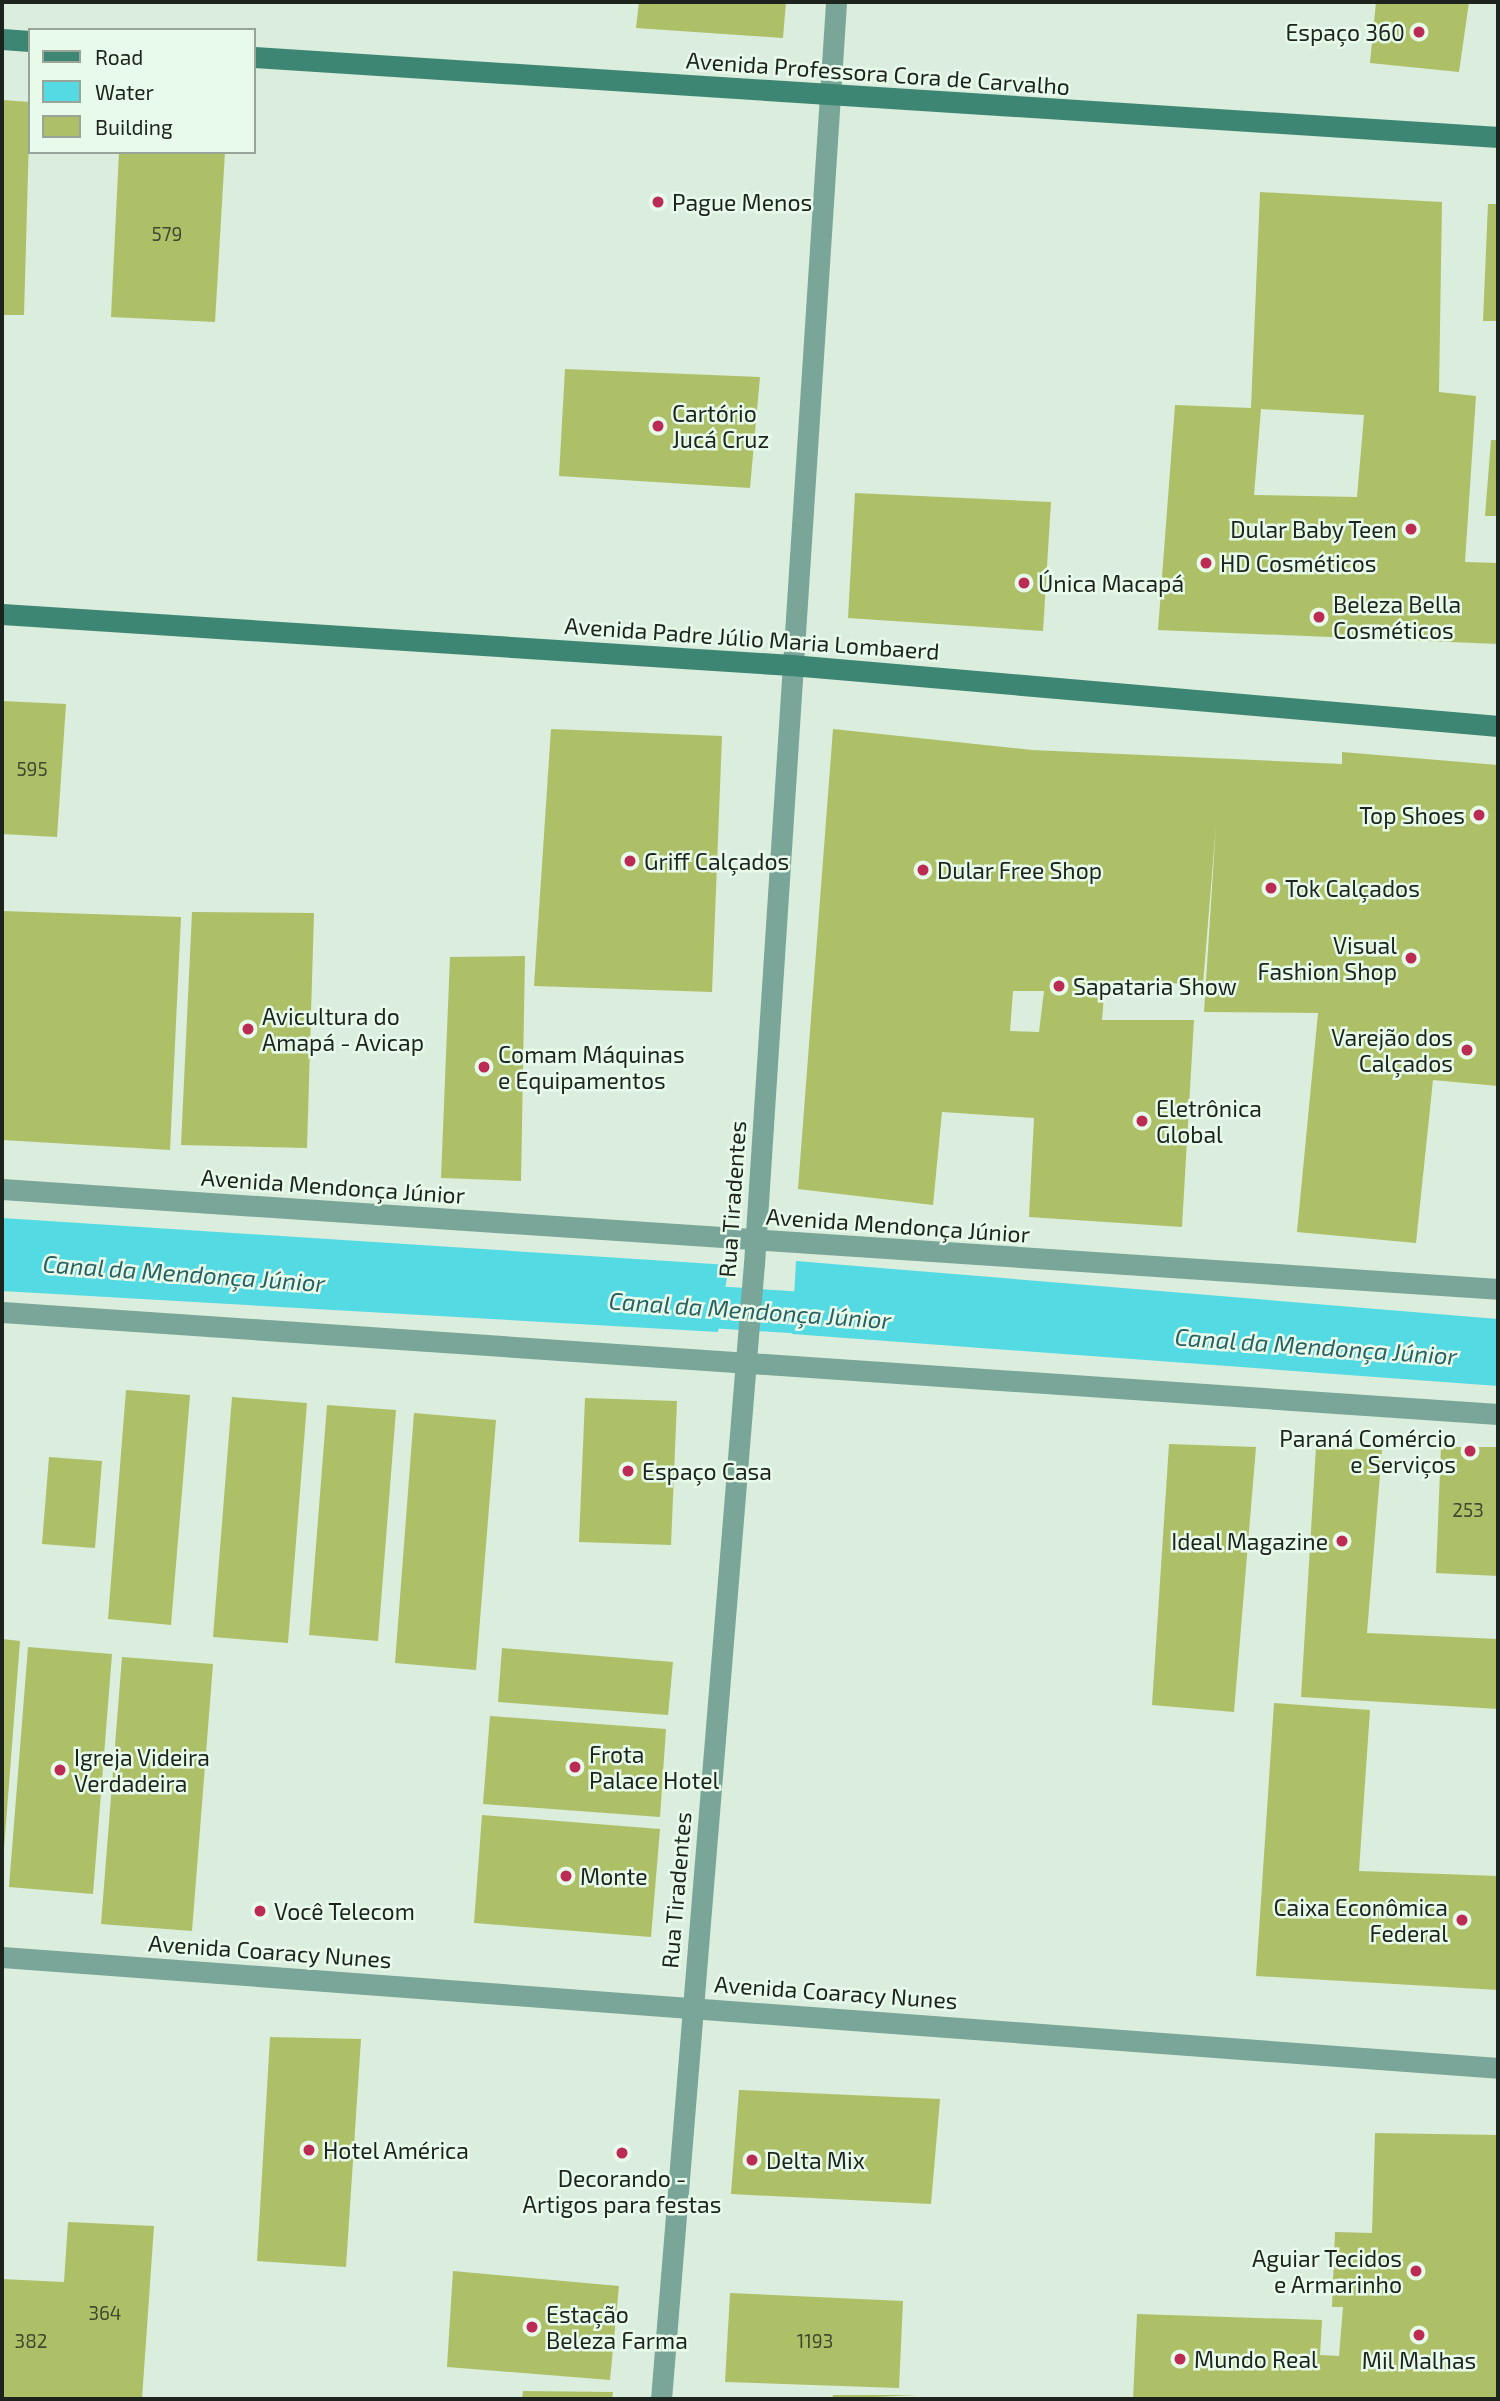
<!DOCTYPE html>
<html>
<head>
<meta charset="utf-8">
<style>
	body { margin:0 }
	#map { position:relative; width:1500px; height:2401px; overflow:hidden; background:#dbeddc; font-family:"Exo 2",sans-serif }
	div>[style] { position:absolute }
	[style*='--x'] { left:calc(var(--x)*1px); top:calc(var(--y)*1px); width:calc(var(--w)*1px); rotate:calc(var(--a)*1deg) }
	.water>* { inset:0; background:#53dae3 }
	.canal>* { height:42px; margin:-21px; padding:0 21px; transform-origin:21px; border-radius:21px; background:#53dae3 }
	.building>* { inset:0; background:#adc068 }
	.street>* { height:21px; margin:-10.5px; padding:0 10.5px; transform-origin:10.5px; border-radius:10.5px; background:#79a698 }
	.secondary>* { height:21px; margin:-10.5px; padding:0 10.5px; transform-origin:10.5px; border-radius:10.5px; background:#3d8673 }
	.dots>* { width:19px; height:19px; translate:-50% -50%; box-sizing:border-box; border:4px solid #e8fae9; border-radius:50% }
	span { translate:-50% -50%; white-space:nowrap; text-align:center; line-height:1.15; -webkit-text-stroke:5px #e8fae9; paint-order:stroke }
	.number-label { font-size:19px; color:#414a30 }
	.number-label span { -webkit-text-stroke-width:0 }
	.poi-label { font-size:23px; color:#1d231d }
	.right { translate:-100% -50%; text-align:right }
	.left { translate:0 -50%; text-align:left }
	.street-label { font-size:23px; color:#1d231d }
	.water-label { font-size:24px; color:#286063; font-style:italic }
	.frame { position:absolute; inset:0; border:4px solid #1d231d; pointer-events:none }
	.legend { position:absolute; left:28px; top:28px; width:228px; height:126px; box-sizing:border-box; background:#e8fae9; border:2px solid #97a497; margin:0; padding:9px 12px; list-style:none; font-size:21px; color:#1d231d }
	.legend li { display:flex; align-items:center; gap:14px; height:35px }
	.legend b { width:35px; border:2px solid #97a497 }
</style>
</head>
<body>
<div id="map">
	<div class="water">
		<i style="clip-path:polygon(2px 1218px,729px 1265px,718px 1332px,2px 1291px)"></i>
		<i style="clip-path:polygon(796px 1261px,1498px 1319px,1498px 1386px,792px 1334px)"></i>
	</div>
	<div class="canal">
		<i style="--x:666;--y:1304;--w:184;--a:3.7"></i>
	</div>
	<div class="building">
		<i style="clip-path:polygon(639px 2px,786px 2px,783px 38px,636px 28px)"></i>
		<i style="clip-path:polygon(1376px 2px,1469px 2px,1459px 72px,1370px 63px)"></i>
		<i style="clip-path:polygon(2px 100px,30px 102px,24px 315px,2px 315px)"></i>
		<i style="clip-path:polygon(119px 152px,225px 152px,215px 322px,111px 317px)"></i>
		<i style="clip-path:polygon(evenodd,1260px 192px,1442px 202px,1439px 392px,1476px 396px,1465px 562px,1498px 563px,1498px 644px,1158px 630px,1175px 405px,1251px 408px,1260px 192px,1261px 409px,1364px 415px,1357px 497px,1254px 495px,1261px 409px)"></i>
		<i style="clip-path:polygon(1488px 204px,1498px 204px,1498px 321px,1483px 321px)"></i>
		<i style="clip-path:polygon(565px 369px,760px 377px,750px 488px,559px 476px)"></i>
		<i style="clip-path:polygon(1491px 440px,1498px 440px,1498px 516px,1485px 516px)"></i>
		<i style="clip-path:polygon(855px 493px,1051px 502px,1043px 631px,848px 618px)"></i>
		<i style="clip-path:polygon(2px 701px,66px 704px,57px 837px,2px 834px)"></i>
		<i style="clip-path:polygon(551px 729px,722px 736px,712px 992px,534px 986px)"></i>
		<i style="clip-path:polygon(evenodd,833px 729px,1032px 750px,1342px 764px,1342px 752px,1498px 765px,1498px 1086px,1433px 1080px,1416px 1243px,1297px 1232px,1318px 1013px,1204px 1012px,1216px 825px,1203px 984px,1105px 982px,1102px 1020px,1194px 1020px,1182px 1227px,1029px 1217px,1034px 1118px,942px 1112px,933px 1205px,798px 1189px,833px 729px,1013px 991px,1044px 991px,1039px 1032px,1010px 1031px,1013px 991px)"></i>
		<i style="clip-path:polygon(2px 911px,181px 917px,170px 1150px,2px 1140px)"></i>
		<i style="clip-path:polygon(192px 912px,314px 913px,307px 1148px,181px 1145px)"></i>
		<i style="clip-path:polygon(525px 956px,521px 1181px,441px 1178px,450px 957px)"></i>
		<i style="clip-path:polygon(126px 1390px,190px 1395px,171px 1625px,108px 1619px)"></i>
		<i style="clip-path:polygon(232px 1397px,307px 1403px,288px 1643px,213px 1637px)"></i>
		<i style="clip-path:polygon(585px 1398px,677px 1401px,671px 1545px,579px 1542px)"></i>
		<i style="clip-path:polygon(327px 1405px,396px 1410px,378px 1641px,309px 1635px)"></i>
		<i style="clip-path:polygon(414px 1413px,496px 1420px,476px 1670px,395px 1663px)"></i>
		<i style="clip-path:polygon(1169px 1444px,1256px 1447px,1234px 1712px,1152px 1705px)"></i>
		<i style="clip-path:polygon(1316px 1447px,1382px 1450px,1367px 1633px,1498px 1639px,1498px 1709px,1301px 1697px)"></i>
		<i style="clip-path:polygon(1441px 1447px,1498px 1447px,1498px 1576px,1436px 1573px)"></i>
		<i style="clip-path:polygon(49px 1457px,102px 1461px,95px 1548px,42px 1544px)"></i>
		<i style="clip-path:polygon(2px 1639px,20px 1641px,4px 1849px,2px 1849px)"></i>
		<i style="clip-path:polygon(28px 1647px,112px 1654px,93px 1894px,9px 1887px)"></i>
		<i style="clip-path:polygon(502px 1648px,673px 1662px,668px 1715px,498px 1702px)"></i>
		<i style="clip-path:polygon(122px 1657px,213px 1664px,192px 1931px,101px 1924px)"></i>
		<i style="clip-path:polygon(1274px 1703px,1370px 1710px,1359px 1871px,1498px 1876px,1498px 1990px,1256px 1976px)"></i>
		<i style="clip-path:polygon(490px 1716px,666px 1729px,660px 1817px,483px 1804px)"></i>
		<i style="clip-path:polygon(482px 1815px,660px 1829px,651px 1937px,474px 1923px)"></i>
		<i style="clip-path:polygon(270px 2037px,361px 2039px,346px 2267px,257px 2261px)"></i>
		<i style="clip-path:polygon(739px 2090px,940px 2099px,931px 2204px,731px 2194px)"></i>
		<i style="clip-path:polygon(1375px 2133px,1498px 2135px,1498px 2399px,1133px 2399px,1137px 2314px,1322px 2320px,1320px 2355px,1339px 2356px,1343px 2307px,1332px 2307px,1335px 2232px,1372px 2233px)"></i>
		<i style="clip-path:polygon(68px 2222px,154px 2226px,142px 2399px,2px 2399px,2px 2279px,64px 2282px)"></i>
		<i style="clip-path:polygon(453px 2271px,619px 2286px,610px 2380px,447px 2367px)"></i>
		<i style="clip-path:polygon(730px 2293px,903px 2301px,899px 2388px,725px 2382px)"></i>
		<i style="clip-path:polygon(523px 2391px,613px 2392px,612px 2399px,522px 2399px)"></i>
		<i style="clip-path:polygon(833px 2395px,917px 2395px,832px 2399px)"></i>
	</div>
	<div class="street">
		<i style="--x:2;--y:1189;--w:1499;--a:3.82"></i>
		<i style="--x:2;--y:1312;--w:1499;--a:3.9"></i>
		<i style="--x:2;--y:1957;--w:1500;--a:4.24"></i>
		<i style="--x:661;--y:2399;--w:1139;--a:-85.32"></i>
		<i style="--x:754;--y:1264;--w:1265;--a:-86.28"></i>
	</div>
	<div class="secondary">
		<i style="--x:2;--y:39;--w:28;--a:4"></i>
		<i style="--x:254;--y:57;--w:1247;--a:3.68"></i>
		<i style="--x:2;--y:614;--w:791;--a:3.7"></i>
		<i style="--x:791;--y:665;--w:710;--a:4.93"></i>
	</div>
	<div class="dots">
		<i style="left:1419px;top:32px;background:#bb2b54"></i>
		<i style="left:658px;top:202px;background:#bb2b54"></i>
		<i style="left:658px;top:426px;background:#bb2b54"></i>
		<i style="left:1411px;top:529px;background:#bb2b54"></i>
		<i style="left:1206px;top:563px;background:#bb2b54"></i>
		<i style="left:1024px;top:583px;background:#bb2b54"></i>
		<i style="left:1319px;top:617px;background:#bb2b54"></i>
		<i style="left:1479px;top:815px;background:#bb2b54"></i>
		<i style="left:630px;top:861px;background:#bb2b54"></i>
		<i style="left:923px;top:870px;background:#bb2b54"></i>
		<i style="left:1271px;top:888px;background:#bb2b54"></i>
		<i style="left:1411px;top:958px;background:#bb2b54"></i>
		<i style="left:1059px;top:986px;background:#bb2b54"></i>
		<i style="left:248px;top:1029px;background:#bb2b54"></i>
		<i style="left:1467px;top:1050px;background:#bb2b54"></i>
		<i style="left:484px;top:1067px;background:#bb2b54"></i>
		<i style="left:1142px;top:1121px;background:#bb2b54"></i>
		<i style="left:1470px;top:1451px;background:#bb2b54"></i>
		<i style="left:628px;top:1471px;background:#bb2b54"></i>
		<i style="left:1342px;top:1541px;background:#bb2b54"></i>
		<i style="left:575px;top:1767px;background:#bb2b54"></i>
		<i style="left:60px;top:1770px;background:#bb2b54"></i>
		<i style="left:566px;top:1876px;background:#bb2b54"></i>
		<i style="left:260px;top:1911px;background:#bb2b54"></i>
		<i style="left:1462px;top:1920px;background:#bb2b54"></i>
		<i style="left:309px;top:2150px;background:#bb2b54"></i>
		<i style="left:622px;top:2153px;background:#bb2b54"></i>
		<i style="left:752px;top:2160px;background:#bb2b54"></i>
		<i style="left:1416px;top:2271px;background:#bb2b54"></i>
		<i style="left:532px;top:2327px;background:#bb2b54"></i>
		<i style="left:1419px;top:2335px;background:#bb2b54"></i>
		<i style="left:1180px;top:2359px;background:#bb2b54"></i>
	</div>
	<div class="number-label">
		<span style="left:167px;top:234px">579</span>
		<span style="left:32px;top:769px">595</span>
		<span style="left:1468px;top:1510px">253</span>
		<span style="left:105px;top:2313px">364</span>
		<span style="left:31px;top:2341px">382</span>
		<span style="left:815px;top:2341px">1193</span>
	</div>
	<div class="poi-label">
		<span class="right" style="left:1405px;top:32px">Espaço 360</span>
		<span class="left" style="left:672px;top:202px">Pague Menos</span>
		<span class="left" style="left:672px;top:426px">Cartório<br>Jucá Cruz</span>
		<span class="right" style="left:1397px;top:529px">Dular Baby Teen</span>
		<span class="left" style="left:1220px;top:563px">HD Cosméticos</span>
		<span class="left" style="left:1038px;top:583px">Única Macapá</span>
		<span class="left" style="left:1333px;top:617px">Beleza Bella<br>Cosméticos</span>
		<span class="right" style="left:1465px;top:815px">Top Shoes</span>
		<span class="left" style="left:644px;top:861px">Griff Calçados</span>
		<span class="left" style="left:937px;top:870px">Dular Free Shop</span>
		<span class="left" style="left:1285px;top:888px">Tok Calçados</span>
		<span class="right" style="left:1397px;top:958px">Visual<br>Fashion Shop</span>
		<span class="left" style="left:1073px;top:986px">Sapataria Show</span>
		<span class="left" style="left:262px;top:1029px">Avicultura do<br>Amapá - Avicap</span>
		<span class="right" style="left:1453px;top:1050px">Varejão dos<br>Calçados</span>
		<span class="left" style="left:498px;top:1067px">Comam Máquinas<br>e Equipamentos</span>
		<span class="left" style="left:1156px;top:1121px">Eletrônica<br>Global</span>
		<span class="right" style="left:1456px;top:1451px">Paraná Comércio<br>e Serviços</span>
		<span class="left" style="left:642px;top:1471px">Espaço Casa</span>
		<span class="right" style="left:1328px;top:1541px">Ideal Magazine</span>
		<span class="left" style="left:589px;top:1767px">Frota<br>Palace Hotel</span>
		<span class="left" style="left:74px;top:1770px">Igreja Videira<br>Verdadeira</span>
		<span class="left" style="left:580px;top:1876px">Monte</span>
		<span class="right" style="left:1448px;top:1920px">Caixa Econômica<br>Federal</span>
		<span class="left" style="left:274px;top:1911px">Você Telecom</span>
		<span class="left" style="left:323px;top:2150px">Hotel América</span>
		<span class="left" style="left:766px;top:2160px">Delta Mix</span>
		<span style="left:622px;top:2191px">Decorando -<br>Artigos para festas</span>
		<span class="right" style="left:1402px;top:2271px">Aguiar Tecidos<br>e Armarinho</span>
		<span class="left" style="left:546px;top:2327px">Estação<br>Beleza Farma</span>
		<span class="left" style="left:1194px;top:2359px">Mundo Real</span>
		<span style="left:1419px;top:2360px">Mil Malhas</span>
	</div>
	<div class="street-label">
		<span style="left:878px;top:73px;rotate:4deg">Avenida Professora Cora de Carvalho</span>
		<span style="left:752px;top:638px;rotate:4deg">Avenida Padre Júlio Maria Lombaerd</span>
		<span style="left:333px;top:1186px;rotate:4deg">Avenida Mendonça Júnior</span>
		<span style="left:732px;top:1199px;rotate:-86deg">Rua Tiradentes</span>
		<span style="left:898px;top:1225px;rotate:4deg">Avenida Mendonça Júnior</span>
		<span style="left:676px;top:1890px;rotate:-85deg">Rua Tiradentes</span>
		<span style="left:270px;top:1951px;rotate:4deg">Avenida Coaracy Nunes</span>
		<span style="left:836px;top:1992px;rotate:4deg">Avenida Coaracy Nunes</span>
	</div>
	<div class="water-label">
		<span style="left:184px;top:1273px;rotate:4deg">Canal da Mendonça Júnior</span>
		<span style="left:750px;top:1310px;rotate:4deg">Canal da Mendonça Júnior</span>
		<span style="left:1316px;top:1346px;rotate:4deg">Canal da Mendonça Júnior</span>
	</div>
	<div class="frame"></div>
	<ul class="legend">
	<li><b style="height:9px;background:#3d8673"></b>Road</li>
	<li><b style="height:19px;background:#53dae3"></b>Water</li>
	<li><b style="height:19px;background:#adc068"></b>Building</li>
	</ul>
</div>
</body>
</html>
